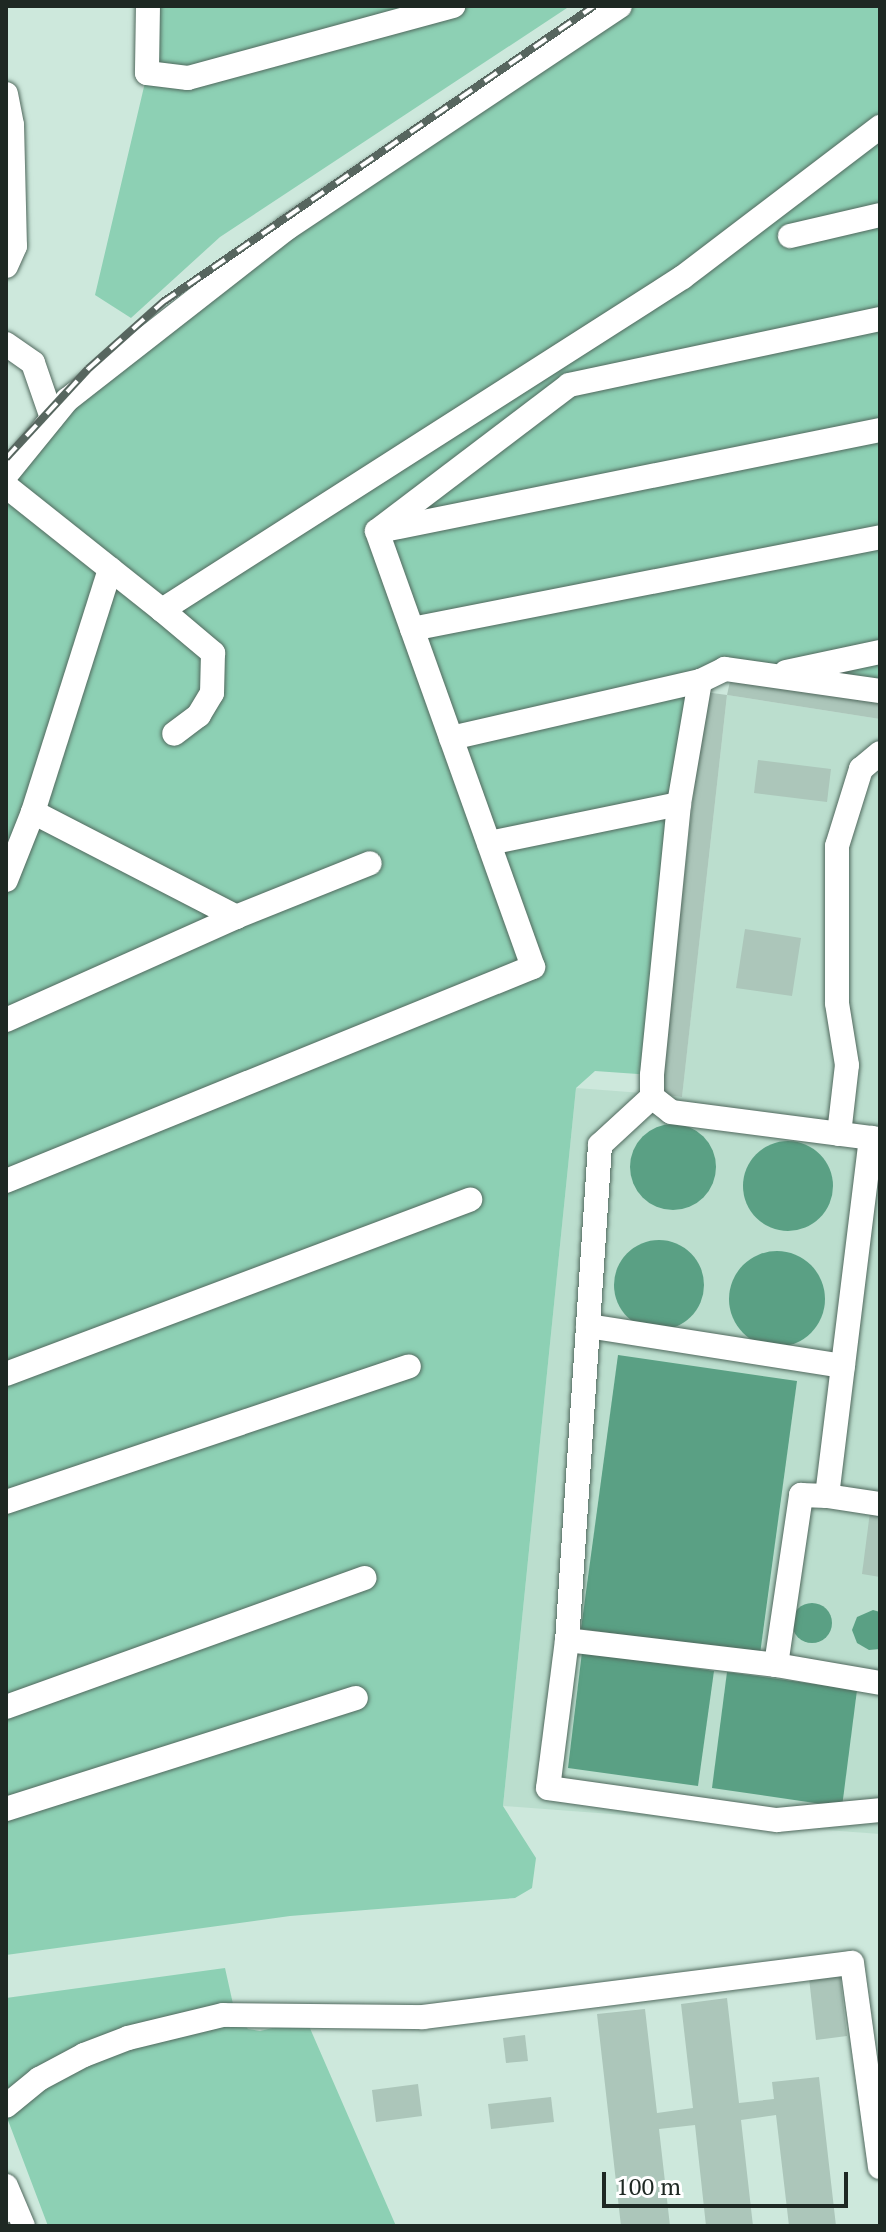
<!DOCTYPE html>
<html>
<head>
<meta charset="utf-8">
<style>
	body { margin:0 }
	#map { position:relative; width:886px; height:2232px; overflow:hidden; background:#cde8dc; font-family:"PT Serif",serif }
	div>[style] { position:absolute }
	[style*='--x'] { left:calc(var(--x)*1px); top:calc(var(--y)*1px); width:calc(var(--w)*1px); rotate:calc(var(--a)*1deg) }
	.built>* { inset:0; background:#bbdece }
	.green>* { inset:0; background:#8dd0b4 }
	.water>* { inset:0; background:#5aa084 }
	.round { border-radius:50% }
	.building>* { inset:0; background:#acc6ba }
	.roads { filter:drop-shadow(0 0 2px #51695e) drop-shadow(0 0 2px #51695e) }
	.minor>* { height:24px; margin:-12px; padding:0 12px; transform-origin:12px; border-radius:12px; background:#fff }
	.rail>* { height:8px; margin-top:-4px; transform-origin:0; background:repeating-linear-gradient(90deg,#fff 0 15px,#57665f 0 30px); box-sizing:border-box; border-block:2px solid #57665f }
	span { translate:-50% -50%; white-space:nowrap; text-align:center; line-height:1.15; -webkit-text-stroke:8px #fff; paint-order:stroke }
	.frame { position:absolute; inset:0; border:8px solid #1e2823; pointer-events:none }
	.scale { position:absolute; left:602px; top:2172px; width:246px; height:36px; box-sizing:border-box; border:4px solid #1e2823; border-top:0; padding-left:10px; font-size:24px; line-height:28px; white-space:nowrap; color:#1e2823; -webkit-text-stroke:6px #fff; paint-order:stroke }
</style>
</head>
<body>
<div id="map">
	<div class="built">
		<i style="clip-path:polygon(727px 695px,880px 719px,880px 1834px,503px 1806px,576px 1088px,682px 1096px)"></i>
	</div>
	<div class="green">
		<i style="clip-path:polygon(148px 6px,570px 6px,220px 237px,131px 318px,95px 295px,147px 74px)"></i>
		<i style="clip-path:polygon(620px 6px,880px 6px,880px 691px,772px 675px,700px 681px,652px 1075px,595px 1071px,576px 1088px,503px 1806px,536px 1858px,532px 1888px,515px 1898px,290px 1916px,6px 1955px,6px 475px,67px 400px,287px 228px)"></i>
		<i style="clip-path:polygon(225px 1968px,235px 2013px,248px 2029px,260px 2031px,297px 2022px,309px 2026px,396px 2226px,48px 2226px,6px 2115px,6px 1998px)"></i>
	</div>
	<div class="water">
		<i class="round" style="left:630px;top:1124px;width:86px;height:86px"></i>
		<i class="round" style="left:743px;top:1141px;width:90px;height:90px"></i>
		<i class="round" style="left:614px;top:1240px;width:90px;height:90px"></i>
		<i class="round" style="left:729px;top:1251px;width:96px;height:96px"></i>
		<i style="clip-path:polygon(618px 1355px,797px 1381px,760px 1654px,581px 1629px)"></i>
		<i class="round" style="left:792px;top:1603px;width:40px;height:40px"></i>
		<i style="clip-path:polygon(873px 1610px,880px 1612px,880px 1649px,869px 1650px,857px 1643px,852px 1630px,857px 1617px)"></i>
		<i style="clip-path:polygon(582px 1652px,714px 1671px,698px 1786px,568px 1768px)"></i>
		<i style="clip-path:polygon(727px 1672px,857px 1690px,842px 1807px,712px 1788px)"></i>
	</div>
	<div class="building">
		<i style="clip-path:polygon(731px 677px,880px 700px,880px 719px,727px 695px)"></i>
		<i style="clip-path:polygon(705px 692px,727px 695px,682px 1097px,660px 1094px)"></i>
		<i style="clip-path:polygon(758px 760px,831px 769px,827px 802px,754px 793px)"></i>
		<i style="clip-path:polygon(745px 929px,801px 938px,792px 996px,736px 988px)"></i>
		<i style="clip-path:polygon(870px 1512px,880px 1513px,880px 1577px,862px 1574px)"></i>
		<i style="clip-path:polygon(840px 1975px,847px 2036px,816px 2040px,809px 1978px)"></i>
		<i style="clip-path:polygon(727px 1998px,739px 2103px,774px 2099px,772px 2082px,819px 2077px,836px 2226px,789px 2226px,776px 2115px,741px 2120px,753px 2226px,706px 2226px,695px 2125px,659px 2129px,670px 2226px,621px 2226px,597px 2014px,645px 2009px,657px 2113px,693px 2108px,681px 2004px)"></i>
		<i style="clip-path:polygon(525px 2035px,528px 2061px,506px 2063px,503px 2038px)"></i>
		<i style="clip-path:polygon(418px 2084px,422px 2116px,376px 2122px,372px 2090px)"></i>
		<i style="clip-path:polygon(551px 2097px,554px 2122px,491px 2129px,488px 2104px)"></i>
	</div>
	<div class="roads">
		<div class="minor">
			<i style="--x:148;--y:6;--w:67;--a:90.9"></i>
			<i style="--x:147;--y:73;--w:41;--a:7"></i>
			<i style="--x:188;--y:78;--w:275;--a:-15.2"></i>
			<i style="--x:6;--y:94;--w:32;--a:79"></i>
			<i style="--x:12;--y:125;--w:121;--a:88.6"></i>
			<i style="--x:15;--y:246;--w:22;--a:114"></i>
			<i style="--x:790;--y:236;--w:92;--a:-13.1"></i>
			<i style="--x:6;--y:344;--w:33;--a:35"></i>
			<i style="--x:33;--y:363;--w:58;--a:70.9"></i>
			<i style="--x:6;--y:475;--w:97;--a:-50.9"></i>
			<i style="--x:67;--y:400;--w:279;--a:-38"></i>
			<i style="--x:287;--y:228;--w:400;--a:-33.7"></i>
			<i style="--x:6;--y:486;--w:199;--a:38.5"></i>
			<i style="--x:162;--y:610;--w:618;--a:-32.58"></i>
			<i style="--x:683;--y:277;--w:248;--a:-37.3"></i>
			<i style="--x:384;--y:530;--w:506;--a:-11.4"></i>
			<i style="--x:162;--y:610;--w:67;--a:40.1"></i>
			<i style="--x:213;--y:653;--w:40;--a:91.4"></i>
			<i style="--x:212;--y:693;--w:26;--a:121"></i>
			<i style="--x:199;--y:715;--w:31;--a:143"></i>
			<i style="--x:412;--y:629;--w:477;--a:-11.1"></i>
			<i style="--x:786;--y:672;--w:96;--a:-12"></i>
			<i style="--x:880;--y:691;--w:157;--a:-171.9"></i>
			<i style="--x:725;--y:669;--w:28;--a:154"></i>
			<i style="--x:700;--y:681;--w:125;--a:99.7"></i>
			<i style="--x:679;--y:804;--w:272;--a:95.7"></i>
			<i style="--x:652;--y:1075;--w:22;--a:90"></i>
			<i style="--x:652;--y:1097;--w:24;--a:38"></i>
			<i style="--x:671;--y:1112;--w:211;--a:7.4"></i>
			<i style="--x:451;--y:738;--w:255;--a:-12.9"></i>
			<i style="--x:33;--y:812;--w:229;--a:27.3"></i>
			<i style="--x:489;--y:843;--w:194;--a:-11.6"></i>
			<i style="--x:6;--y:880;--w:73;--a:-68.3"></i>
			<i style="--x:33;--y:812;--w:255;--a:-72.4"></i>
			<i style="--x:6;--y:1020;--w:252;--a:-24.1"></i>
			<i style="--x:236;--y:917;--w:144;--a:-21.9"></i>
			<i style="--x:652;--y:1097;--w:71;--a:137.3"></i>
			<i style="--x:600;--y:1145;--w:496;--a:93.8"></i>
			<i style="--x:567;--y:1640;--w:210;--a:6.8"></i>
			<i style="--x:776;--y:1665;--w:172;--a:-81.6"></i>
			<i style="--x:801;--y:1495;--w:26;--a:2"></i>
			<i style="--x:827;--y:1496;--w:361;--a:-83"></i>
			<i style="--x:839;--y:1134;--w:69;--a:-83.4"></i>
			<i style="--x:847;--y:1065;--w:63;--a:-99.2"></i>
			<i style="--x:837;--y:1003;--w:157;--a:-90"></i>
			<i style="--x:837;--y:846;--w:81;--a:-72.7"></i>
			<i style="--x:861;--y:769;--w:25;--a:-40"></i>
			<i style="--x:6;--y:1181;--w:569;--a:-22.1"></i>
			<i style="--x:533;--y:967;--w:463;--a:-109.7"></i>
			<i style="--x:377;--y:531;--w:241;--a:-37.2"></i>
			<i style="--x:569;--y:385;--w:318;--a:-12"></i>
			<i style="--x:588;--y:1326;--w:258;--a:8.9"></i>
			<i style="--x:6;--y:1374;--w:496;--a:-20.6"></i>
			<i style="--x:827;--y:1496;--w:54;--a:8.6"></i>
			<i style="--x:6;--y:1502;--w:425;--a:-18.6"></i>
			<i style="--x:567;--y:1640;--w:149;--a:97.3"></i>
			<i style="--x:548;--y:1788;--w:231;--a:8"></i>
			<i style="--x:777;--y:1820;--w:103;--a:-5.5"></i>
			<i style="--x:776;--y:1665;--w:106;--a:9.8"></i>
			<i style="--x:6;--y:1707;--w:381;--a:-19.8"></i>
			<i style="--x:6;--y:1809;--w:367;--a:-17.6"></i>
			<i style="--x:6;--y:2106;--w:43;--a:-39.3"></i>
			<i style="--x:39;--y:2079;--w:51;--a:-28.1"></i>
			<i style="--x:84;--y:2055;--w:47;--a:-21.1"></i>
			<i style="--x:128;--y:2038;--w:98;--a:-13.6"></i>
			<i style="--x:223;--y:2015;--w:200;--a:0.6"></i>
			<i style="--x:423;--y:2017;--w:432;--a:-7.2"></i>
			<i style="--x:852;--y:1963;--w:206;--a:82.2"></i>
			<i style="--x:6;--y:2186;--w:43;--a:67"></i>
		</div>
	</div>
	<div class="rail">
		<i style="--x:6;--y:458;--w:121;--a:-47.3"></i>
		<i style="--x:88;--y:369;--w:101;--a:-41.8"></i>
		<i style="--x:163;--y:302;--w:523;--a:-34.48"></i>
		<i style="--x:6;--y:2223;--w:3;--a:72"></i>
	</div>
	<div class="frame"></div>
	<div class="scale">100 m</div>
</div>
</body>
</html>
